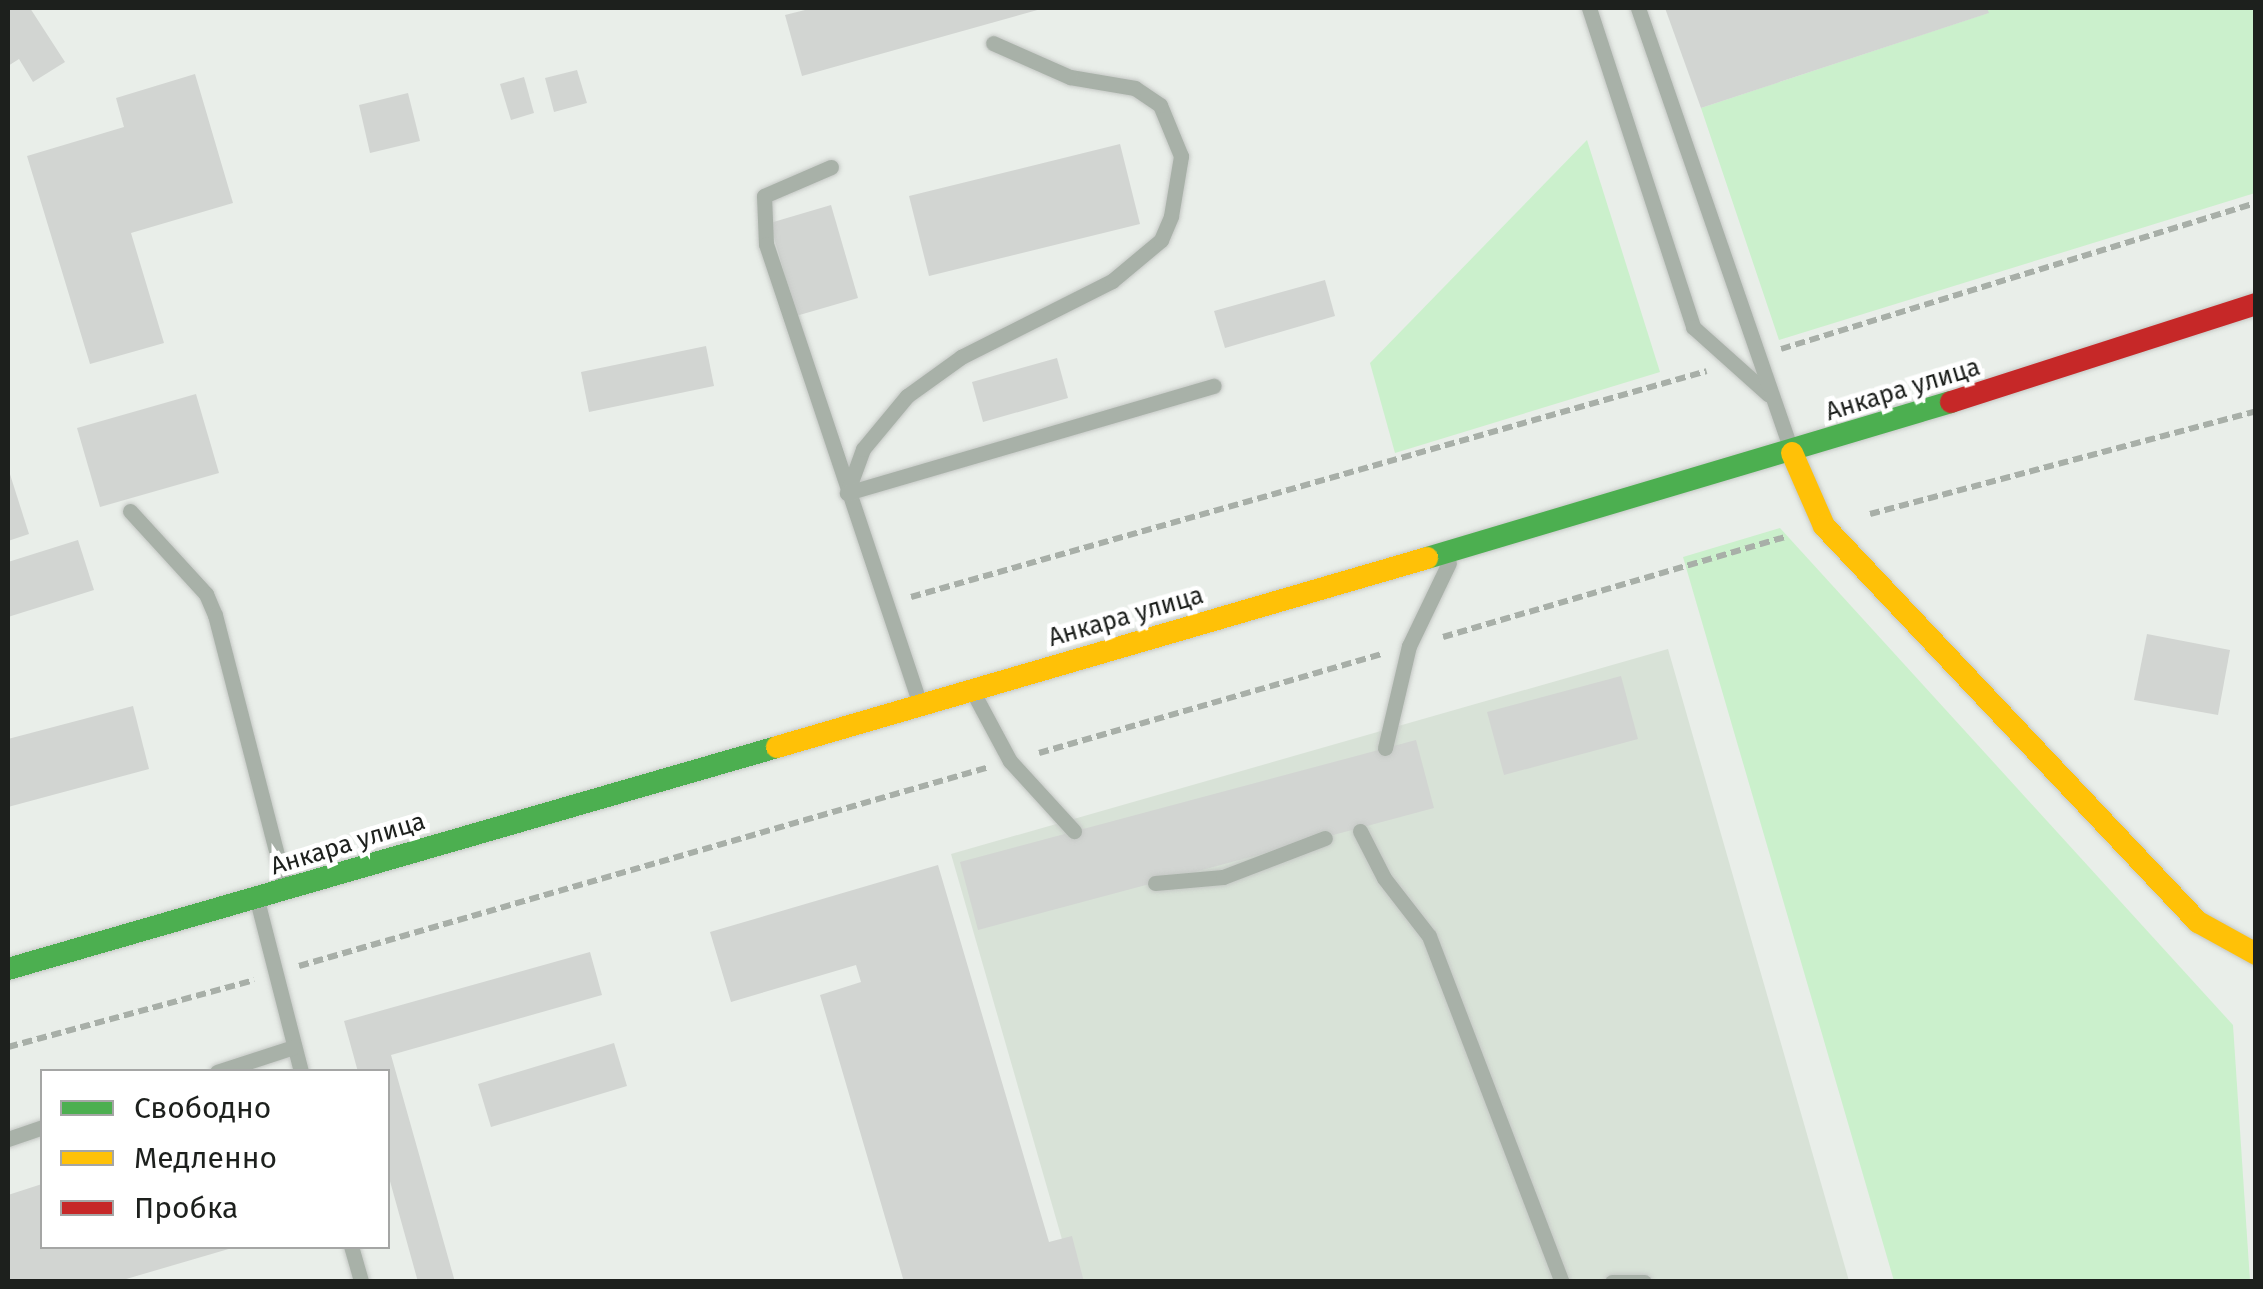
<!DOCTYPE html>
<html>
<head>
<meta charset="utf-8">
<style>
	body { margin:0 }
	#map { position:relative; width:2263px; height:1289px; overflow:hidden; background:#e9eee9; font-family:"Fira Sans",sans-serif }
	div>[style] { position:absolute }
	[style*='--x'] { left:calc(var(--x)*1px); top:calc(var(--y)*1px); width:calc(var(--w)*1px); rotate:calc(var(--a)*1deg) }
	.built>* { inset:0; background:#d8e2d7 }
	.green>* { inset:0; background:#cbf0cc }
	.building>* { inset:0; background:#d2d5d2 }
	.path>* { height:6px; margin-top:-3px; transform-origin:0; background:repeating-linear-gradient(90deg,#a8afa8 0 10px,transparent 0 15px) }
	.roads { filter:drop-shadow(0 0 2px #c5c8c5) drop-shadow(0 0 2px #c5c8c5) }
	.lane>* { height:15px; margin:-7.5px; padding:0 7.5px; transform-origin:7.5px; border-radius:7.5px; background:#a8b1a8 }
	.fast>* { height:22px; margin:-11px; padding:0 11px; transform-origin:11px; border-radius:11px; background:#4caf50 }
	.slow>* { height:22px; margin:-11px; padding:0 11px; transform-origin:11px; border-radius:11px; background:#ffc107 }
	.jam>* { height:22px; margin:-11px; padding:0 11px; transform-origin:11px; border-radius:11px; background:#c62828 }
	span { translate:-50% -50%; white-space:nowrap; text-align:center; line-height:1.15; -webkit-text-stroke:9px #fff; paint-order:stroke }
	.street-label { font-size:25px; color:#1d201d }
	.frame { position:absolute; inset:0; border:10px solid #1d201d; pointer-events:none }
	.legend { position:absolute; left:40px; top:1069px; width:350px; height:180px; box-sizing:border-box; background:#fff; border:2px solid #a5a6a5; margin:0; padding:12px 18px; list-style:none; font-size:30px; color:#1d201d }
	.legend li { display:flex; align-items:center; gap:20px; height:50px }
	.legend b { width:50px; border:2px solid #a5a6a5 }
</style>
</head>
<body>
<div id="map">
	<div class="built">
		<i style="clip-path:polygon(1668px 649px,1849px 1281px,1074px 1281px,951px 854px)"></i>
	</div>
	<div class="green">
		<i style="clip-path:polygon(1987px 8px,2255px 8px,2255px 193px,1779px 340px,1701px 108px,1988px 13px)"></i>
		<i style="clip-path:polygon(1587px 140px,1660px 372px,1395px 453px,1370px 363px)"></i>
		<i style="clip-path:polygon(1780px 528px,2233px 1025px,2250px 1281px,1894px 1281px,1683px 557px)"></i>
	</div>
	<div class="building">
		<i style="clip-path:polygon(8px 8px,30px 8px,65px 62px,33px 82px,19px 59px,8px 66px)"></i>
		<i style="clip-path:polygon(813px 8px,1041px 8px,1041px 9px,802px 76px,785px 15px)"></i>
		<i style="clip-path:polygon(1665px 8px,1987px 8px,1989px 13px,1701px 108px)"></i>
		<i style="clip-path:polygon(577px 70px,587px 103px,554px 112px,545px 78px)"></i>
		<i style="clip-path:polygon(195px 74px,233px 203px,131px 233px,164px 343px,90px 364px,27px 156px,124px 127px,116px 98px)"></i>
		<i style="clip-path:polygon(524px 77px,534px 113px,511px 120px,500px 84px)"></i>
		<i style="clip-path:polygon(408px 93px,420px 141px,370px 153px,359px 105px)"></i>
		<i style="clip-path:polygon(1120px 144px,1140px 224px,929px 276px,909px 196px)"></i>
		<i style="clip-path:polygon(831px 205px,858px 298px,796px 316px,770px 223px)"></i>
		<i style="clip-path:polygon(1325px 280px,1335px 316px,1225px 348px,1214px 311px)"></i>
		<i style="clip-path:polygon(706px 346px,714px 386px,589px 412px,581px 372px)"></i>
		<i style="clip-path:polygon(1057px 358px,1068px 398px,983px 422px,972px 382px)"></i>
		<i style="clip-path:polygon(196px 394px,219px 473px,100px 507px,77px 428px)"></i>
		<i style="clip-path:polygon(8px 468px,29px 534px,8px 541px)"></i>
		<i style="clip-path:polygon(78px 540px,94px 590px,8px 617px,8px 562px)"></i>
		<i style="clip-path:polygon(2147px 634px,2230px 650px,2218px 715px,2134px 700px)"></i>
		<i style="clip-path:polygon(1621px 676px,1638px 739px,1504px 775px,1487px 712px)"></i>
		<i style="clip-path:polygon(133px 706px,149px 769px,8px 807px,8px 739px)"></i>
		<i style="clip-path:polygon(1416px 740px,1434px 808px,978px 930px,960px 862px)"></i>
		<i style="clip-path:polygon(938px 865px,1049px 1242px,1072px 1236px,1084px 1282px,904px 1282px,820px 995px,861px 982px,856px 965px,731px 1002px,710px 932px)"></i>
		<i style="clip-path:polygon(590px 952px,602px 995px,391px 1055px,455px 1282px,418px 1282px,388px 1174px,388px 1072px,358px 1072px,344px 1021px)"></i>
		<i style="clip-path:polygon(614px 1043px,627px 1086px,491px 1127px,478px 1084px)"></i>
		<i style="clip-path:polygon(42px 1184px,42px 1246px,232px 1248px,116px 1282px,8px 1282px,8px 1195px)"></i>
	</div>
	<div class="path">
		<i style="--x:1781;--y:349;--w:497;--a:-17.1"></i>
		<i style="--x:1870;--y:514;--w:400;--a:-14.9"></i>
		<i style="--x:911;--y:597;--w:827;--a:-15.85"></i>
		<i style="--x:1443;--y:637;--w:357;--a:-16.3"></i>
		<i style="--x:1039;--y:753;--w:358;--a:-16.1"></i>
		<i style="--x:299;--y:966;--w:718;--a:-16.09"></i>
		<i style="--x:8;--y:1047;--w:255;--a:-15.2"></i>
	</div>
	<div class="roads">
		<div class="lane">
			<i style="--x:1589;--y:8;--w:336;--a:71.9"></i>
			<i style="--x:1693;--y:327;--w:101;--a:41.8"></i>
			<i style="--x:1638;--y:8;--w:467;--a:70.9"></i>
			<i style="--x:831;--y:167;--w:73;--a:156.6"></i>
			<i style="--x:764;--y:196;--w:48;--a:87.6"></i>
			<i style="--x:766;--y:244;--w:483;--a:71.5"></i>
			<i style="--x:847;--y:493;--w:47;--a:-70"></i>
			<i style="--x:863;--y:449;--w:69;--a:-50.3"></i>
			<i style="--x:907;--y:396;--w:67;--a:-35.8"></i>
			<i style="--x:961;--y:357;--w:169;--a:-26.7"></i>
			<i style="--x:1112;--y:281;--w:64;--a:-39.9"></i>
			<i style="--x:1161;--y:240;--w:26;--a:-67"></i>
			<i style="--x:1171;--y:216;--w:61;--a:-80.5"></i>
			<i style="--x:1181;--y:156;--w:55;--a:-112.4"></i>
			<i style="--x:1160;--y:105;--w:30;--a:-146"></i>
			<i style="--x:1135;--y:88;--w:66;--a:-170.4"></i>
			<i style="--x:1070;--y:77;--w:84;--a:-156.2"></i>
			<i style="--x:847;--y:493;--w:382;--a:-16.3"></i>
			<i style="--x:130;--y:511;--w:113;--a:47.5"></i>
			<i style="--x:206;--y:594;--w:23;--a:67"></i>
			<i style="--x:215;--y:615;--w:279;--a:75.5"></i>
			<i style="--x:974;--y:694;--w:76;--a:61.8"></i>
			<i style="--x:1010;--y:761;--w:95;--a:47.6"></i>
			<i style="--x:1385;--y:748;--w:105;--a:-76.8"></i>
			<i style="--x:1409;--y:646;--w:92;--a:-64.3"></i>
			<i style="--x:1360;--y:831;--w:53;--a:62.9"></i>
			<i style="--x:1384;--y:878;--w:73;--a:52.2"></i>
			<i style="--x:1429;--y:936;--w:371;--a:69"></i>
			<i style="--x:1155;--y:883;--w:68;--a:-5"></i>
			<i style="--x:1223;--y:877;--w:109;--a:-20.9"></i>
			<i style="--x:258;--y:904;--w:173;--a:75.6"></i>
			<i style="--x:217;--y:1072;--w:81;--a:-18"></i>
			<i style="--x:8;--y:1139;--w:36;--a:-19"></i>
			<i style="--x:351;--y:1246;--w:37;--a:74"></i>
			<i style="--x:1612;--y:1282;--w:32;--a:0"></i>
		</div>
		<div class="fast">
			<i style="--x:1427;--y:558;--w:547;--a:-16.58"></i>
			<i style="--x:8;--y:969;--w:800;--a:-16.1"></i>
		</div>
		<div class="slow">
			<i style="--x:1792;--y:453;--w:80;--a:66.3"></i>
			<i style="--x:1824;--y:526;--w:545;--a:46.64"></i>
			<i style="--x:2198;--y:922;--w:66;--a:28.9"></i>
			<i style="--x:777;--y:747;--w:677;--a:-16.21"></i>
		</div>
		<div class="jam">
			<i style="--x:1951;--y:402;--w:320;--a:-17.8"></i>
		</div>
	</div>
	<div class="street-label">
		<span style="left:1903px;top:390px;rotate:-17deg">Анкара улица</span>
		<span style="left:1126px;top:617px;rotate:-16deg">Анкара улица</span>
		<span style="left:348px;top:844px;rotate:-17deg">Анкара улица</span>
	</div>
	<div class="frame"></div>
	<ul class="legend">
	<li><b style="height:12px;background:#4caf50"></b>Свободно</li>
	<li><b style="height:12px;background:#ffc107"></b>Медленно</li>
	<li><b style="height:12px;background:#c62828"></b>Пробка</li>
	</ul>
</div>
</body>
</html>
